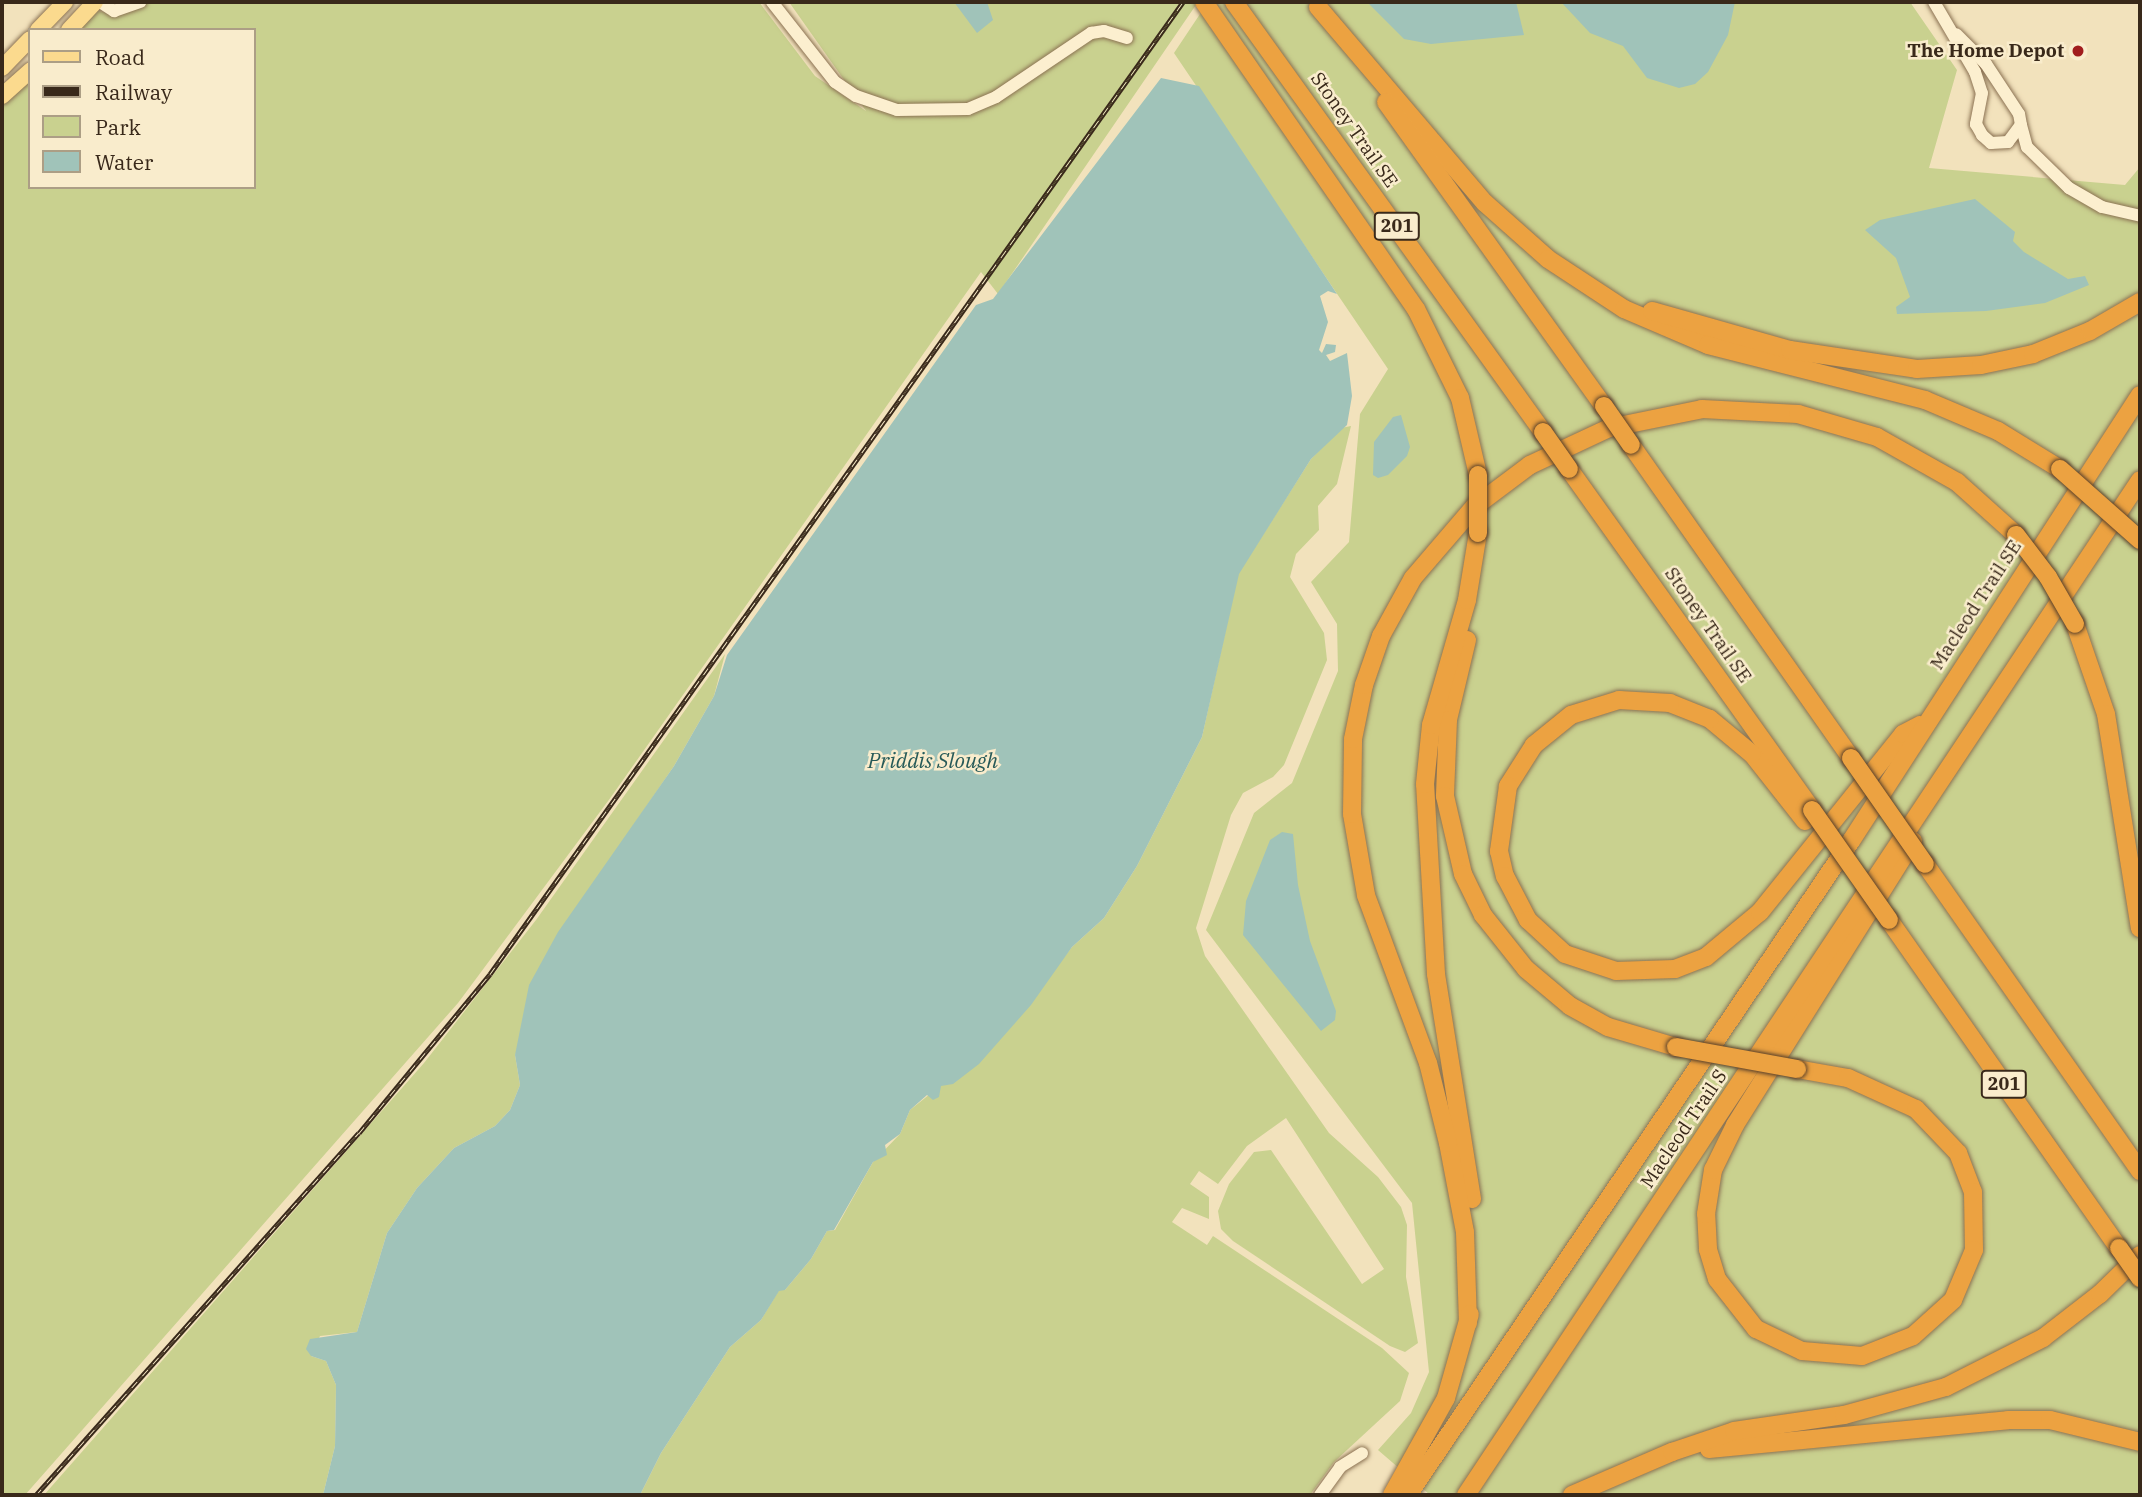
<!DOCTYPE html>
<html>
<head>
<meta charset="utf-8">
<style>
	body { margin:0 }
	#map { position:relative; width:2142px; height:1497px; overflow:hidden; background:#f2e2bc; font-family:"IBM Plex Serif",serif }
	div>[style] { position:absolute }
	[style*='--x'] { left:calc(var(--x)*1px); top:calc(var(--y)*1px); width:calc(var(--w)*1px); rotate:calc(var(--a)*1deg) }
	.green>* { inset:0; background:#c9d18f }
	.water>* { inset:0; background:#a0c3b9 }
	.roads { filter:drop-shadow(0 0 2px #8b7253) drop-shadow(0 0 2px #8b7253) }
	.minor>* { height:12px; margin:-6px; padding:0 6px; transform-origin:6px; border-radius:6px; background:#fcefcf }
	.major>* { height:16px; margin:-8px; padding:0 8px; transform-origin:8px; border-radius:8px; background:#fbda8e }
	.highway>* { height:18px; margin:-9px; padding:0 9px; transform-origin:9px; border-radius:9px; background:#eca241 }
	.rail>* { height:5px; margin-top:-2.5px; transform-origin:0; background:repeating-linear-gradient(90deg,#f9eccc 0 8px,#39291a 0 16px); box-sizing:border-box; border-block:2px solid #39291a }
	.bridges { filter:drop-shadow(0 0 2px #583f29) drop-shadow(0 0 2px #583f29) }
	.highway-bridge>* { height:18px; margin:-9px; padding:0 9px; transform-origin:9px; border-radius:9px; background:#eca241 }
	.dots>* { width:19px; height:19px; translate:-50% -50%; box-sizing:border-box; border:4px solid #f9eccc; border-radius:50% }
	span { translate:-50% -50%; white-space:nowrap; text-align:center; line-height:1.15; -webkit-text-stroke:5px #f9eccc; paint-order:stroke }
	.shield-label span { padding:2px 5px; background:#f9eccc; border:2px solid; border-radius:5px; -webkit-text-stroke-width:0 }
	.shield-label { font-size:18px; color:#39291a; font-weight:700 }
	.poi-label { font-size:19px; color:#39291a; font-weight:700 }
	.right { translate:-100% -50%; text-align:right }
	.street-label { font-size:19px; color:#39291a }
	.water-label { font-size:21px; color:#275a58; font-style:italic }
	.frame { position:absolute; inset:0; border:4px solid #39291a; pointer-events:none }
	.legend { position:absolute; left:28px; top:28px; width:228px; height:161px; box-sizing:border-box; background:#f9eccc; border:2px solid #ac9e85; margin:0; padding:9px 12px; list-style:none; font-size:21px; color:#39291a }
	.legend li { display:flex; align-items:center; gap:14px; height:35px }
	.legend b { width:35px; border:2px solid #ac9e85 }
</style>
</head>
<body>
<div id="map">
	<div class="green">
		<i style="clip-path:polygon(146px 2px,759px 2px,815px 76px,866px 111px,789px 2px,1198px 2px,998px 294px,981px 272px,611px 797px,458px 1003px,25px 1495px,2px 1495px,2px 102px,30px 77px,30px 187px,254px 187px,254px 30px,76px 30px,97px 11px,124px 14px)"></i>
		<i style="clip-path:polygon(1208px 2px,1910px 2px,1957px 70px,1929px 168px,2125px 185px,2140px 167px,2140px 1495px,1430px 1495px,1378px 1450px,1411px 1413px,1429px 1372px,1412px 1203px,1206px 930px,1254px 813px,1292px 783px,1338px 671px,1337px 624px,1311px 582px,1349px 542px,1360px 414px,1388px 369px,1174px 53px)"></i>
		<i style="clip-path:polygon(1351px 426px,1337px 484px,1318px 506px,1319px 530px,1296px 554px,1290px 577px,1324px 633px,1327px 660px,1284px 765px,1273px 777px,1243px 793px,1231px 815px,1196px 928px,1205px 956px,1329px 1133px,1378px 1177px,1401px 1207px,1407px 1225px,1406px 1277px,1418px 1343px,1405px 1352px,1390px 1346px,1233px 1241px,1221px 1229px,1218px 1211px,1229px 1184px,1254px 1152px,1271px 1150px,1362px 1284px,1384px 1269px,1286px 1118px,1247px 1146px,1218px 1184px,1199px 1171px,1190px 1184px,1209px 1197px,1209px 1219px,1182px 1208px,1172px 1222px,1207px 1245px,1213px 1236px,1382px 1348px,1409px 1373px,1400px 1401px,1334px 1462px,1310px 1495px,640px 1495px,661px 1453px,730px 1347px,761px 1320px,779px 1290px,785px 1290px,811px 1259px,827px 1231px,835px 1230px,873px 1162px,900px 1134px,910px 1110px,1000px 1038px,1072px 947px,1104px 918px,1137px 866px,1202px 737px,1238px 574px,1311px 459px,1341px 428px)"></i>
		<i style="clip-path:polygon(725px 654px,714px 696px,674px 766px,626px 836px,515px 1055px,520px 1085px,510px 1110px,495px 1126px,454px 1148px,417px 1188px,387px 1233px,357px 1332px,320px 1336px,311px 1356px,326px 1361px,336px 1385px,335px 1446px,323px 1495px,44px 1495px,424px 1063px,536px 920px)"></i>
	</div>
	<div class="water">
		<i style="clip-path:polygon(954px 2px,987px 2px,993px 20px,977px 33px)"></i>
		<i style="clip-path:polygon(1367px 2px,1516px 2px,1524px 35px,1431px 44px,1404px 39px)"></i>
		<i style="clip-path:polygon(1561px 2px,1735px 2px,1728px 35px,1708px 72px,1695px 84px,1679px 88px,1647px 78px,1623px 46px,1590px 33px)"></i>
		<i style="clip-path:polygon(1161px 78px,1199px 86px,1337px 294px,1328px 291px,1320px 296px,1328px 322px,1319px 350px,1322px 353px,1326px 344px,1336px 345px,1335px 352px,1326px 355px,1330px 361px,1347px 353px,1352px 396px,1347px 425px,1311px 459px,1239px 574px,1202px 737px,1137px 866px,1104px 918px,1072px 947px,1031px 1005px,979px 1064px,953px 1084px,941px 1086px,939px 1097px,933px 1100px,927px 1095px,910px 1110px,900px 1134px,885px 1145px,887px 1155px,873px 1162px,834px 1230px,827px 1231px,811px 1259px,785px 1290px,779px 1291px,761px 1320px,730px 1347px,661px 1453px,640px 1495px,323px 1495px,335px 1446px,336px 1385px,326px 1361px,311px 1356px,306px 1349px,310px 1339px,357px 1332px,387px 1233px,417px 1188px,454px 1148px,495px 1126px,510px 1110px,520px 1085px,515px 1055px,529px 985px,558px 932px,674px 766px,714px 696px,727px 655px,976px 305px,993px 299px)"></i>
		<i style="clip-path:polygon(1975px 199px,2015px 232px,2013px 241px,2024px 252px,2068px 279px,2085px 276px,2089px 285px,2045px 303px,1986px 311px,1897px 314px,1896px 307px,1910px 297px,1896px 258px,1865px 230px,1880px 220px)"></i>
		<i style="clip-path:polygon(1401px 415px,1410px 447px,1407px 456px,1388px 475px,1378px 478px,1373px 475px,1374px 442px,1393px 417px)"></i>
		<i style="clip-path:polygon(1282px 832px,1293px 834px,1298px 885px,1310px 941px,1336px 1011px,1335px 1020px,1321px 1031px,1243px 935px,1246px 901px,1270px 840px)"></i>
	</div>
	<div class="roads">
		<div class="minor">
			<i style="--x:100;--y:2;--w:17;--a:33"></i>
			<i style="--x:114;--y:11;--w:28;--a:-19"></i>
			<i style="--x:772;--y:2;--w:102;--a:51.8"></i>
			<i style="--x:835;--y:82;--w:25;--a:34"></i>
			<i style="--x:856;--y:96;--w:43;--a:18.9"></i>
			<i style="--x:897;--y:110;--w:71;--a:-0.8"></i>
			<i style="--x:968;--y:109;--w:30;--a:-23"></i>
			<i style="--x:996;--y:97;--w:115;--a:-34"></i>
			<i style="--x:1091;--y:33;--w:13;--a:-9"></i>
			<i style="--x:1104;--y:31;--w:24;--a:17"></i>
			<i style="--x:1934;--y:2;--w:81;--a:59.6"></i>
			<i style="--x:1975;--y:72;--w:22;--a:72"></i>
			<i style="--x:1982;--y:93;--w:32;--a:101"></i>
			<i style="--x:1976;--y:124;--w:13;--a:61"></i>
			<i style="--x:1982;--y:135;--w:12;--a:42"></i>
			<i style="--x:1991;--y:143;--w:17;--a:-3"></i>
			<i style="--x:2008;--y:142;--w:21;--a:-53"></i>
			<i style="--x:2021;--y:125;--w:11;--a:-100"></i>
			<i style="--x:2019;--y:114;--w:60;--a:-123.4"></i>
			<i style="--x:1986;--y:64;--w:42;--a:-135"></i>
			<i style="--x:2021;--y:125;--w:23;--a:75"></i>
			<i style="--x:2027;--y:147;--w:59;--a:44.3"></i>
			<i style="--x:2069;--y:188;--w:38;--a:30"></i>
			<i style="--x:2102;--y:207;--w:39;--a:13"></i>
			<i style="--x:1320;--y:1495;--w:34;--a:-54"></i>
			<i style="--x:1340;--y:1467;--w:26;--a:-32"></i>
		</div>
		<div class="major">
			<i style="--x:38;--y:30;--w:39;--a:-46"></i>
			<i style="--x:69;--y:30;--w:38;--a:-47"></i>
			<i style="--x:2;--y:68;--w:40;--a:-46"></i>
			<i style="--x:2;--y:96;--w:38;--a:-42"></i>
		</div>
		<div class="highway">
			<i style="--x:1204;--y:2;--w:373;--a:55.4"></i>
			<i style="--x:1416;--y:309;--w:99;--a:63.7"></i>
			<i style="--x:1460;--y:398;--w:79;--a:76.8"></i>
			<i style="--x:1234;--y:2;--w:530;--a:54.3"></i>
			<i style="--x:1318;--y:7;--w:257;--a:49.6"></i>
			<i style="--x:1485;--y:203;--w:84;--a:41.6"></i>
			<i style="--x:1548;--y:259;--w:91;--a:33.3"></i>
			<i style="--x:1624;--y:309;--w:91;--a:23.2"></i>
			<i style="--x:1708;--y:345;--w:224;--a:14.2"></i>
			<i style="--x:1925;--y:400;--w:79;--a:23"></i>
			<i style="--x:1998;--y:431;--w:73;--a:31.5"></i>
			<i style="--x:1386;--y:102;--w:374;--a:54.4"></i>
			<i style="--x:1652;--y:311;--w:143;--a:15.8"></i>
			<i style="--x:1790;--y:350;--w:128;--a:8.5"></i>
			<i style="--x:1917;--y:369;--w:64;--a:-3.6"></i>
			<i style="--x:1981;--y:365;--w:53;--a:-11.9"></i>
			<i style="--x:2033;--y:354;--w:61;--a:-22"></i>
			<i style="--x:2090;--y:331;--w:58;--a:-30.1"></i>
			<i style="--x:1631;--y:445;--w:383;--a:54.9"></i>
			<i style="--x:1569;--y:469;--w:419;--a:54.5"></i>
			<i style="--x:2075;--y:624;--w:95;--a:71"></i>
			<i style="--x:2106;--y:714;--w:217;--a:81"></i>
			<i style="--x:1467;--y:640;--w:82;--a:103.4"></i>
			<i style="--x:1448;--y:720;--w:76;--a:92.3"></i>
			<i style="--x:1445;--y:796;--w:80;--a:77"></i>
			<i style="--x:1463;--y:874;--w:46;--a:64"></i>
			<i style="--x:1483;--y:915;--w:69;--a:51.5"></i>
			<i style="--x:1526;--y:969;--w:57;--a:40.1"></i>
			<i style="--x:1570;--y:1006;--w:43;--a:28.9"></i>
			<i style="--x:1608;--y:1027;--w:71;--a:16.4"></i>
			<i style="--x:1805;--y:821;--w:85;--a:-128.3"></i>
			<i style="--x:1752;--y:754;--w:55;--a:-140.2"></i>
			<i style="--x:1710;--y:719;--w:43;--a:-158.2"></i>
			<i style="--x:1670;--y:703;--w:51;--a:-176.6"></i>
			<i style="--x:1619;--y:700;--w:50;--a:162.6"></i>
			<i style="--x:1571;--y:715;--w:48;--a:141"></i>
			<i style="--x:1534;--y:745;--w:49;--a:122.4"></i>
			<i style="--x:1508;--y:786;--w:66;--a:97.9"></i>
			<i style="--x:1499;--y:851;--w:26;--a:77"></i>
			<i style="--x:1505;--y:876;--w:50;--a:62.4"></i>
			<i style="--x:1528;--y:920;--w:50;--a:42.6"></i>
			<i style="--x:1565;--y:954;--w:54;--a:18.4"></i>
			<i style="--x:1616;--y:971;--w:59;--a:-1.9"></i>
			<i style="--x:1675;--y:969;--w:33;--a:-21"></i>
			<i style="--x:1706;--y:957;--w:70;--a:-39.8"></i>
			<i style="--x:1760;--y:912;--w:228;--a:-51.2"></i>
			<i style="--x:1903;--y:734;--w:19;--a:-28"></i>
			<i style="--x:1925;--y:864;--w:375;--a:55"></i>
			<i style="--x:1889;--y:920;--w:401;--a:55"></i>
			<i style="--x:1797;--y:1069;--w:52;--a:10"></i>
			<i style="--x:1848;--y:1078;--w:75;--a:24.5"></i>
			<i style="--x:1916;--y:1109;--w:61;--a:46.3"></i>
			<i style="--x:1958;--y:1153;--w:42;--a:69"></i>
			<i style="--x:1973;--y:1192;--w:58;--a:89"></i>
			<i style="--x:1974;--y:1250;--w:54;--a:112.8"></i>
			<i style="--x:1953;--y:1300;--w:54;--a:138"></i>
			<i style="--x:1913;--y:1336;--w:55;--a:158.6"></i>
			<i style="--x:1862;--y:1356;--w:60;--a:-175.2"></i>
			<i style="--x:1802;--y:1351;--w:51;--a:-154.4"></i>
			<i style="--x:1756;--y:1329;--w:63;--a:-128"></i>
			<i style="--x:1717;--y:1279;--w:31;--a:-107"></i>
			<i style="--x:1708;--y:1249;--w:35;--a:-93"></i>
			<i style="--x:1706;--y:1214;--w:45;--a:-81"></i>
			<i style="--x:1713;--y:1170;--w:50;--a:-63.9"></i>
			<i style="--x:1735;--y:1125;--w:335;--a:-57.9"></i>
			<i style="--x:1472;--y:1199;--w:228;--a:-99.1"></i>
			<i style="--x:1436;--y:974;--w:190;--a:-93.3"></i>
			<i style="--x:1425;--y:784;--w:59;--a:-84.2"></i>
			<i style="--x:1431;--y:725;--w:130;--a:-73.9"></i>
			<i style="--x:1467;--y:600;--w:68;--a:-80.7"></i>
			<i style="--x:1468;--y:1323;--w:91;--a:-91.9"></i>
			<i style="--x:1465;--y:1232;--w:91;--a:-100.8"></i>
			<i style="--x:1448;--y:1143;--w:82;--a:-104"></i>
			<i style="--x:1428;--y:1063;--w:179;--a:-110.3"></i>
			<i style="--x:1366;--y:895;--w:82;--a:-99.8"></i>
			<i style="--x:1352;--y:814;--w:75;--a:-89.2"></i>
			<i style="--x:1353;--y:739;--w:55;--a:-78.5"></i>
			<i style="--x:1364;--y:685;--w:52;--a:-70.9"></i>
			<i style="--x:1381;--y:636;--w:66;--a:-61.1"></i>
			<i style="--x:1413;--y:578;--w:94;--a:-49.3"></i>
			<i style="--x:1474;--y:507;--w:70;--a:-36.9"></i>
			<i style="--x:1530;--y:465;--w:87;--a:-25.1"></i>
			<i style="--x:1609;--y:428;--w:95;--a:-11.5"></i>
			<i style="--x:1702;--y:409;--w:96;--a:3"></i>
			<i style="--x:1798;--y:414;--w:82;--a:16.2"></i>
			<i style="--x:1877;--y:437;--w:92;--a:29.4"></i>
			<i style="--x:1957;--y:482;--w:79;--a:41.9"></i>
			<i style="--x:1709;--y:1449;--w:300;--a:-5.5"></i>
			<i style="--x:2008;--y:1420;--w:42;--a:0"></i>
			<i style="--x:2050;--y:1420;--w:93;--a:13.7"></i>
			<i style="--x:1392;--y:1495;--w:111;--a:-60.9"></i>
			<i style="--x:1446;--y:1398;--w:87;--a:-74.1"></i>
			<i style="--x:1408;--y:1495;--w:790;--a:-55.89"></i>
			<i style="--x:1851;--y:841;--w:531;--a:-57.06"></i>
			<i style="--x:1466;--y:1495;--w:1218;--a:-56.41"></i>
			<i style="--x:1572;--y:1495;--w:109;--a:-23.3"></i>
			<i style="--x:1672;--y:1452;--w:65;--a:-18.7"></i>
			<i style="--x:1734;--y:1431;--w:111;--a:-8.3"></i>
			<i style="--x:1844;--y:1415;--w:106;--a:-15.4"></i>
			<i style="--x:1946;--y:1387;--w:109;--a:-26.8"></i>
			<i style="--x:2043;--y:1338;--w:72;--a:-37.7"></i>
			<i style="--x:2100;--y:1294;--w:56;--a:-44.3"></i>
		</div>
	</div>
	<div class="rail">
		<i style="--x:36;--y:1495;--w:485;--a:-48.3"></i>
		<i style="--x:359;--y:1133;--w:206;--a:-50.5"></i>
		<i style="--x:490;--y:974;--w:1194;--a:-54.51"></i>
	</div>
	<div class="bridges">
		<div class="highway-bridge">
			<i style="--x:1604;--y:406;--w:47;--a:55.3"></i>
			<i style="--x:1543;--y:432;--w:45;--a:54.9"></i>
			<i style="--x:2060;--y:469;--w:107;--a:41.6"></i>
			<i style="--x:1478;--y:533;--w:58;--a:-90"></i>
			<i style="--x:2016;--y:535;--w:53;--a:52.7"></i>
			<i style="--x:2048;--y:577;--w:54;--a:60.1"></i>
			<i style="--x:1851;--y:758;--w:129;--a:55.1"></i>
			<i style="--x:1812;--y:810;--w:134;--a:55"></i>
			<i style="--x:1676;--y:1047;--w:123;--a:10.3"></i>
			<i style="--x:2119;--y:1248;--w:37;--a:55"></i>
		</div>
	</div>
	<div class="dots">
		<i style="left:2078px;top:51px;background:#a11d1d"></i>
	</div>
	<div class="shield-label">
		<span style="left:1397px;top:226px">201</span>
		<span style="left:2004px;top:1084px">201</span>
	</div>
	<div class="poi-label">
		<span class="right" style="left:2064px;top:51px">The Home Depot</span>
	</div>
	<div class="street-label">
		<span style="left:1354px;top:130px;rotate:55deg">Stoney Trail SE</span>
		<span style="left:1976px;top:605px;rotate:-57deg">Macleod Trail SE</span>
		<span style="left:1708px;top:625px;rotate:55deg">Stoney Trail SE</span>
		<span style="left:1684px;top:1129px;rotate:-56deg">Macleod Trail S</span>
	</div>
	<div class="water-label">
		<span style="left:933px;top:760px">Priddis Slough</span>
	</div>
	<div class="frame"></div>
	<ul class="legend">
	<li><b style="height:9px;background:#fbda8e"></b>Road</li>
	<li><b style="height:9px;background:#39291a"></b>Railway</li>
	<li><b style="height:19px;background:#c9d18f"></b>Park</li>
	<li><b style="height:19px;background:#a0c3b9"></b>Water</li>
	</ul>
</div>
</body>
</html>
